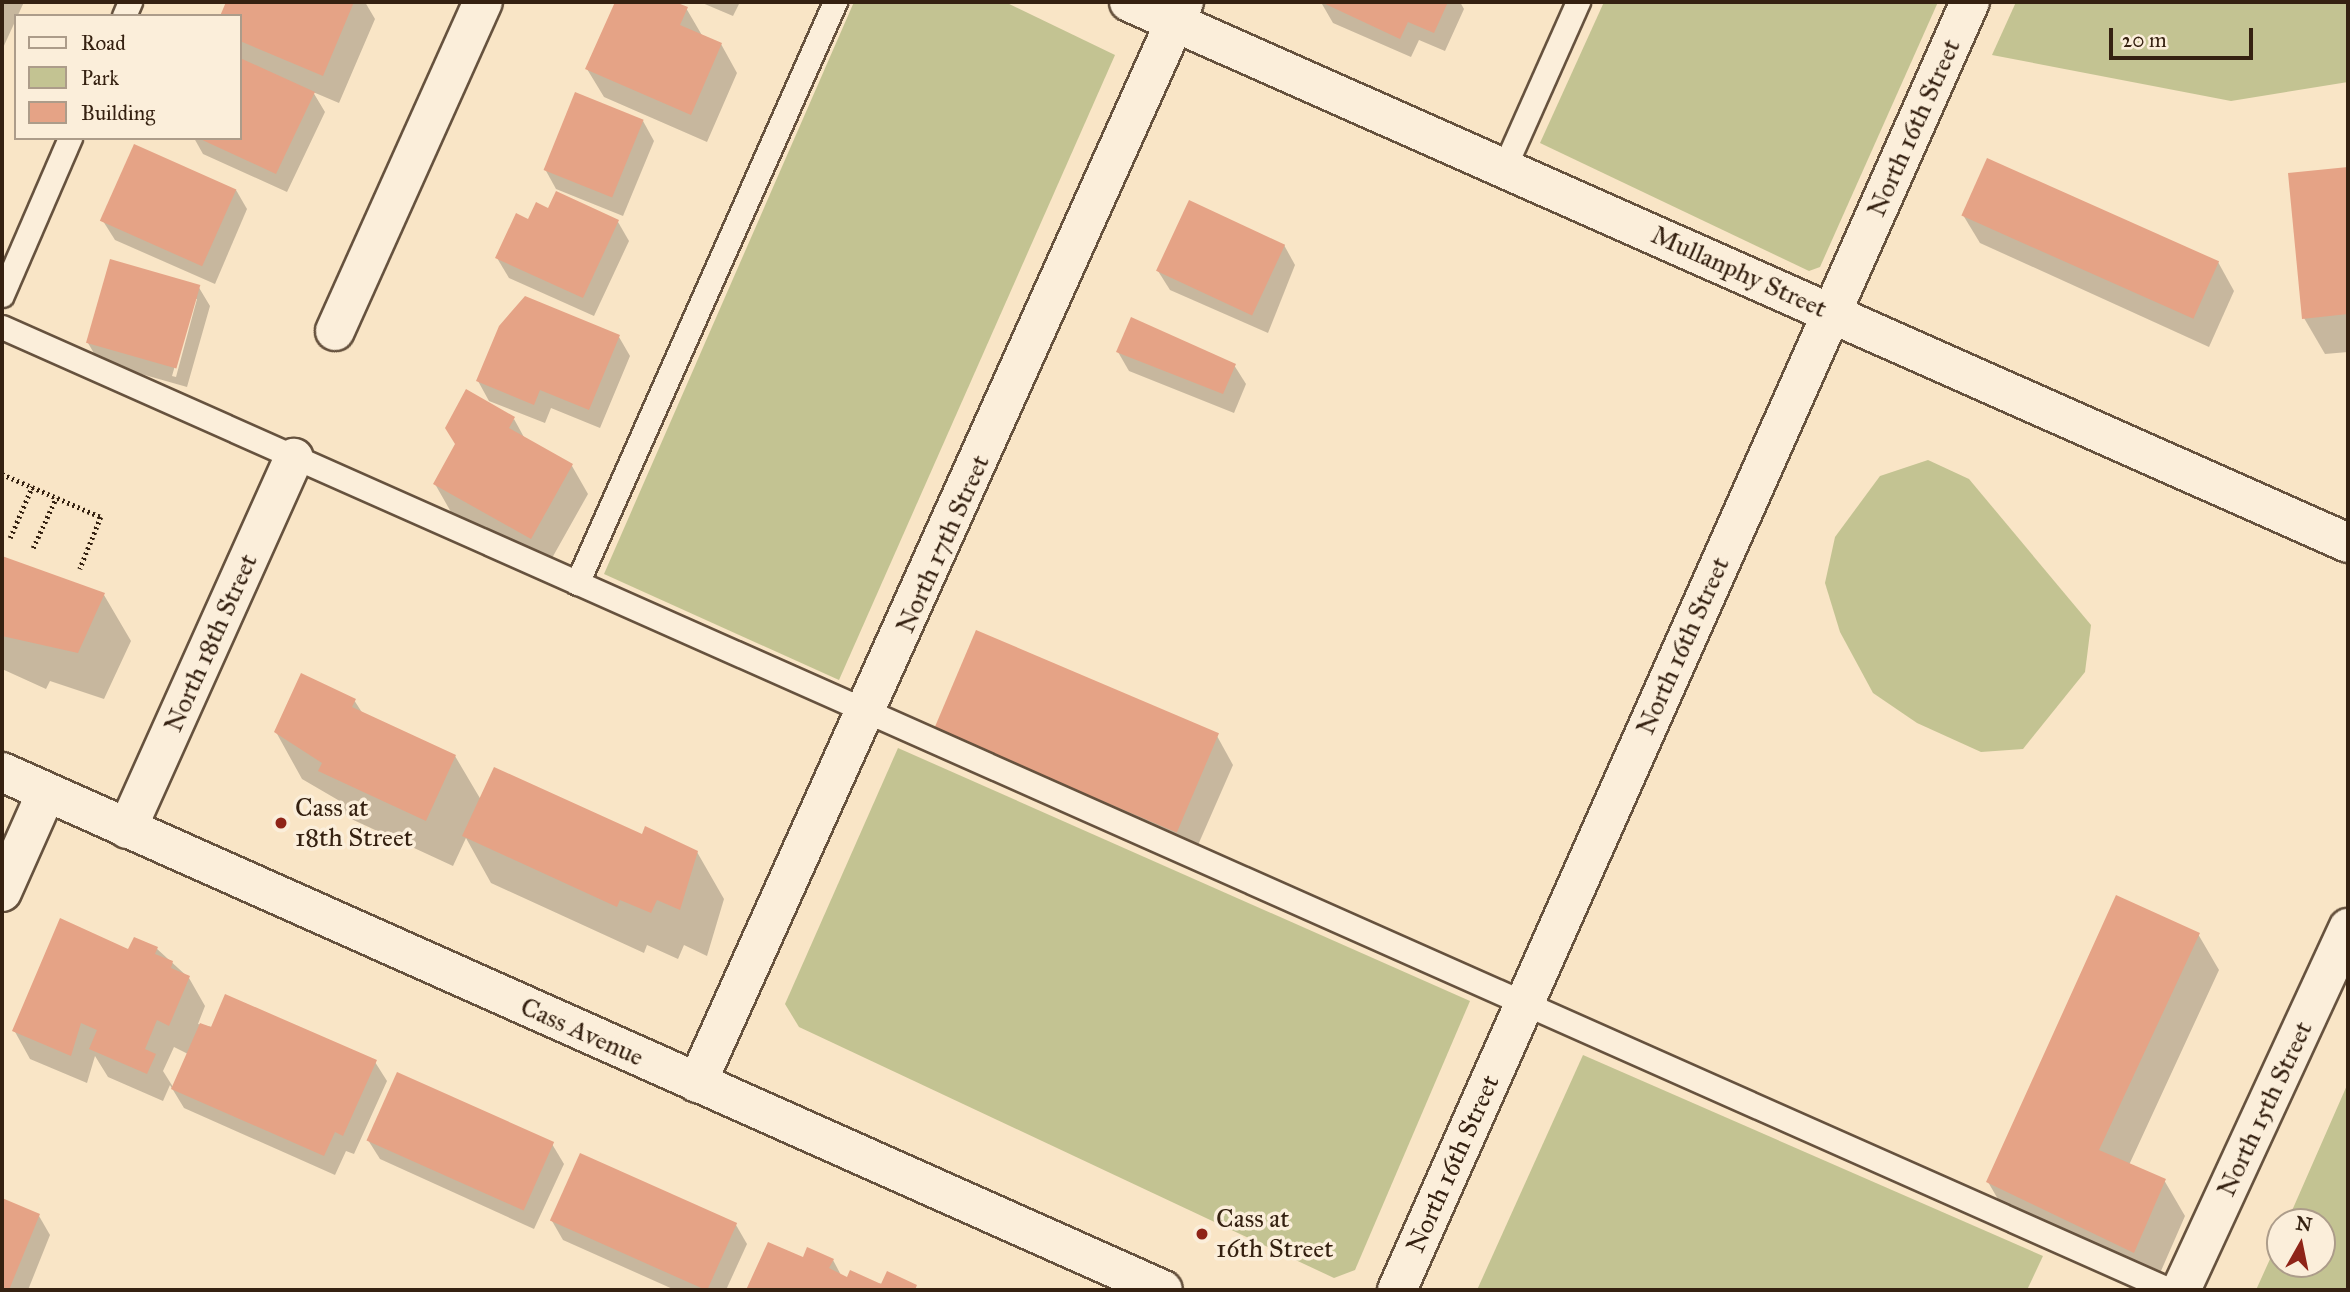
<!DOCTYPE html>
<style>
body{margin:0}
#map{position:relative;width:2350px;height:1292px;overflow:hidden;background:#f9e5c6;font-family:"IM FELL Great Primer",serif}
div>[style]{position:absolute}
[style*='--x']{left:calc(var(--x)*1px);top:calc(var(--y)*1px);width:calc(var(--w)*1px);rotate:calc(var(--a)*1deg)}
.green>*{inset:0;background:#c3c392}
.shadow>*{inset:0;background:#0003}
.building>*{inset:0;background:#e5a386;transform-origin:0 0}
.path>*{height:4.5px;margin-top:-2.25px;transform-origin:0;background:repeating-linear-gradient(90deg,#352111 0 2px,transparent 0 5.5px)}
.roads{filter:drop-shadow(2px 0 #66523e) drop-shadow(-2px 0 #66523e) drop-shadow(0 2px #66523e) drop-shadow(0 -2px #66523e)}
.lane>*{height:23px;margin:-11.5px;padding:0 11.5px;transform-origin:11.5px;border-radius:11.5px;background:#fbeeda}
.street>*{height:38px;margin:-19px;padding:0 19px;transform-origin:19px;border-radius:19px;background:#fbeeda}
.secondary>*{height:38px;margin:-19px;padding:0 19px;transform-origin:19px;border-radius:19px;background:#fbeeda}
.dots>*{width:19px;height:19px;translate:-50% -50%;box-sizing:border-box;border:4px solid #fbeeda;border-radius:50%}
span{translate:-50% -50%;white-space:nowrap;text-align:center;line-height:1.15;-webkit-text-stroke:7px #fbeeda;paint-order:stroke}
.street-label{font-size:26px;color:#352111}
.poi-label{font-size:26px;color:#352111}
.left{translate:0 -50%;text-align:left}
.frame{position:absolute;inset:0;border:4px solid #352111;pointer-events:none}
.legend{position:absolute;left:14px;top:14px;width:228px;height:126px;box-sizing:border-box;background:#fbeeda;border:2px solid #ac9c8a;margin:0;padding:9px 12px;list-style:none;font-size:21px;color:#352111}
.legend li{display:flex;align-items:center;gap:14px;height:35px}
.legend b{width:35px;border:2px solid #ac9c8a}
.north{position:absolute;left:2266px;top:1208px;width:70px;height:70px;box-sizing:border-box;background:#fbeeda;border:2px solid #ac9c8a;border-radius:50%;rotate:9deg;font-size:19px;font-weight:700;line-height:28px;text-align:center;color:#352111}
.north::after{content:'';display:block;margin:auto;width:24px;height:32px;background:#8f2418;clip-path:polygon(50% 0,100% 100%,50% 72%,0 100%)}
.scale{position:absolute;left:2109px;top:28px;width:144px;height:32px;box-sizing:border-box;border:4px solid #352111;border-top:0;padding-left:9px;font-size:21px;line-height:24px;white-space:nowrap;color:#352111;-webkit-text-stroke:5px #fbeeda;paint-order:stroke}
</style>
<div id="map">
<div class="green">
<i style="clip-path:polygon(854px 2px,1005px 2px,1115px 55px,839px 680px,604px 574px)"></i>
<i style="clip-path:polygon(1604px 2px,1938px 2px,1820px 267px,1809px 271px,1540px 143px)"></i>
<i style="clip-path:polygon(2016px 2px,2348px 2px,2348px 82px,2231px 101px,1992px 55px)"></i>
<i style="clip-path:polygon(1928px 460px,1969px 479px,2091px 625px,2085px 672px,2023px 749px,1981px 752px,1917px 723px,1873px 693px,1840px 632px,1825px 583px,1835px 537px,1880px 476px)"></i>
<i style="clip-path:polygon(898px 748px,1470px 1001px,1355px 1270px,1334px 1278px,799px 1027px,785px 1004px)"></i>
<i style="clip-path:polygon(1583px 1055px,2043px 1256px,2027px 1290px,1477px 1290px)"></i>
<i style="clip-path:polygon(2348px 1083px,2348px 1290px,2256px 1290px,2280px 1237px,2280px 1264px,2322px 1264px,2322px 1222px,2287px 1222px)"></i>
</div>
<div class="shadow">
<i style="clip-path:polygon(2px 2px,24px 2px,2px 50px)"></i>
<i style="clip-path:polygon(228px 2px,365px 2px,375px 19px,339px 103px,313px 92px,325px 112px,287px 192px,203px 154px,194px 138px,240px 138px,240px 16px,222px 16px)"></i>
<i style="clip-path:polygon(617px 2px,671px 2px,686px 8px,703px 37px,721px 44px,737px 73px,707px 142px,604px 97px,587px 69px)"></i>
<i style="clip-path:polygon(700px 2px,740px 2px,733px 16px)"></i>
<i style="clip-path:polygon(1460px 2px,1464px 9px,1445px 51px,1419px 40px,1411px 57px,1333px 23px,1322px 4px)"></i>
<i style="clip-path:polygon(643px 121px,654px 141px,623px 216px,556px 189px,545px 169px)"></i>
<i style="clip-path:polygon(2348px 169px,2348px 352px,2325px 354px,2304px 318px,2290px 175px)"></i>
<i style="clip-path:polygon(236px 190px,247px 209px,215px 284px,115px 240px,103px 221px)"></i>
<i style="clip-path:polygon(549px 211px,618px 222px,629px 241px,594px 316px,509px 278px,497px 258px,529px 222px)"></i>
<i style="clip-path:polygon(1963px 215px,2218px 262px,2234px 291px,2209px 347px,1980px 243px)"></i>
<i style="clip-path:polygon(1284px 245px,1295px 265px,1268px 333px,1170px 290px,1158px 271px)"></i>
<i style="clip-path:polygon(evenodd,198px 286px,210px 306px,187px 387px,99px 362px,88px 343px,198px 286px,194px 299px,197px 299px,176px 377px,172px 376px,194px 299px)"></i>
<i style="clip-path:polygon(619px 337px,630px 356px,600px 428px,551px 408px,545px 423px,489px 401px,478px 381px)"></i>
<i style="clip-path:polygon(1118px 352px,1234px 365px,1246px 384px,1234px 413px,1129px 371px)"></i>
<i style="clip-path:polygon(514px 419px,525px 439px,572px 466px,588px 494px,547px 567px,451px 512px,435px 484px)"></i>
<i style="clip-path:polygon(2px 558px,104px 595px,131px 641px,104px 699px,50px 681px,46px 689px,2px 669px)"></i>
<i style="clip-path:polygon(354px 700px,363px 714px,455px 756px,481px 800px,697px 852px,724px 899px,707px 956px,684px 945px,678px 959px,647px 945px,644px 953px,491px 883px,466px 838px,453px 866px,347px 817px,338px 800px,302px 779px,276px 732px)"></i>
<i style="clip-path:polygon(1217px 736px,1233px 765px,1191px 861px,951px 757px)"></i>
<i style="clip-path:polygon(2198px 934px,2219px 970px,2129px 1165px,2164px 1180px,2185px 1216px,2154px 1287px,2009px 1218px,1988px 1182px)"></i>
<i style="clip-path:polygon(evenodd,156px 948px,189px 978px,205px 1006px,198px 1024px,375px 1062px,387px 1081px,354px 1154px,346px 1151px,335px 1175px,184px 1108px,170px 1085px,163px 1101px,108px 1077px,95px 1056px,87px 1083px,30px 1059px,14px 1030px,129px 951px,156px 948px,174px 1047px,188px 1054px,173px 1087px,163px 1071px,174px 1047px)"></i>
<i style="clip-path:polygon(368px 1140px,552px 1144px,564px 1164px,534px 1229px,380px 1159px)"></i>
<i style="clip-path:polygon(2px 1200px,39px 1216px,50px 1235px,28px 1290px,2px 1290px)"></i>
<i style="clip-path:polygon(552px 1221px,736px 1225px,747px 1244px,726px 1290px,675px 1290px,563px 1240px)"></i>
<i style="clip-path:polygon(769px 1244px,804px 1259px,833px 1260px,842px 1277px,918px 1290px,748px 1290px)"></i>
</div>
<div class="building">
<i style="clip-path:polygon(226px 2px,354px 2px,323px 76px,240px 41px,240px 16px,220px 16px)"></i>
<i style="clip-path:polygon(615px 2px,675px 2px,688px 7px,680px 25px,722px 43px,691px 115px,585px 69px)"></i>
<i style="clip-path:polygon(1321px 2px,1448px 2px,1434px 33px,1408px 22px,1400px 39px)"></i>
<i style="clip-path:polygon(240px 58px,315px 92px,276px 174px,198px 138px,240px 138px)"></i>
<i style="left:575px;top:92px;width:74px;height:84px;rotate:22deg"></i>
<i style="left:134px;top:144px;width:112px;height:84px;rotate:24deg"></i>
<i style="left:1987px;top:158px;width:254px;height:63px;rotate:24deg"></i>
<i style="clip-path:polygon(2348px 167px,2348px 314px,2302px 319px,2288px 173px)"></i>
<i style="clip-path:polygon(556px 191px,619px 220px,583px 298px,495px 258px,516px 213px,528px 219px,536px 202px,548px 208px)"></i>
<i style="left:1189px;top:200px;width:106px;height:78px;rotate:25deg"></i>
<i style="left:110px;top:259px;width:94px;height:87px;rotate:16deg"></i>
<i style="clip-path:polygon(525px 296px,620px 335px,589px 410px,540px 390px,534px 405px,476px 381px,499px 326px)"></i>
<i style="clip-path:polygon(1131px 317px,1236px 364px,1223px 394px,1116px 352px)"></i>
<i style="clip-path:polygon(466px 389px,515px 417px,509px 428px,573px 464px,531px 539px,433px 484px,455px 444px,445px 428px)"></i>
<i style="clip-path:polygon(2px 556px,105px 593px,78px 653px,2px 636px)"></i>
<i style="left:976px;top:630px;width:264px;height:108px;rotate:23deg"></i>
<i style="clip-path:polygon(301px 673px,356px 699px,352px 707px,456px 755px,426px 821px,318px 771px,322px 763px,274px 732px)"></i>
<i style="clip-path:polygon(494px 767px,642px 834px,645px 826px,698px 851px,680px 910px,657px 900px,651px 913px,620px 900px,617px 907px,462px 836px)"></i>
<i style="clip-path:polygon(2116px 895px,2200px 933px,2099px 1150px,2166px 1179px,2134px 1253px,1986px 1182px)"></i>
<i style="clip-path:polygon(60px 918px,128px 949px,134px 937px,158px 947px,155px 954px,173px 961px,171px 968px,190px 976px,169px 1026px,157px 1020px,145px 1049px,156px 1054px,147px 1074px,89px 1049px,97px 1030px,81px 1023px,71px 1056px,12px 1031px)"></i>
<i style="clip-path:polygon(225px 994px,377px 1060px,343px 1136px,335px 1132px,324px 1156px,171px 1089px,200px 1023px,211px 1027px)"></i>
<i style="left:397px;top:1072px;width:172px;height:75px;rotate:24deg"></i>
<i style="left:580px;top:1153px;width:172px;height:74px;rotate:24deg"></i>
<i style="clip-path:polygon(2px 1198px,40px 1214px,9px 1290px,2px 1290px)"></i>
<i style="clip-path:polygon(768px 1242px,803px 1257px,807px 1247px,834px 1259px,829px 1268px,847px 1277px,850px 1270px,881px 1284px,887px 1271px,917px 1285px,915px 1290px,746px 1290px)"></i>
</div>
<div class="path">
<i style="--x:2;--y:474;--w:108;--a:23.5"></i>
<i style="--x:101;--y:517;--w:56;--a:112"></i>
<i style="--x:10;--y:538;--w:56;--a:-66.7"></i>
<i style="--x:33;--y:548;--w:55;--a:-65.3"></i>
</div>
<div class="roads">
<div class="lane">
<i style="--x:124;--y:16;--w:15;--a:-67"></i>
<i style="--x:1504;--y:168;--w:182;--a:-66"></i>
<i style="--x:2;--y:295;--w:171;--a:-66.6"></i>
<i style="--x:2;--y:327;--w:2372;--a:23.95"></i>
<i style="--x:577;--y:583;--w:636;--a:-66.06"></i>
</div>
<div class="street">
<i style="--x:1129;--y:2;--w:1334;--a:23.93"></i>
<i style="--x:335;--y:331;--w:361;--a:-65.8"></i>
<i style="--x:127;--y:829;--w:407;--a:-65.8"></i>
<i style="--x:2;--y:892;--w:108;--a:-66"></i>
<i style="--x:697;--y:1083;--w:1186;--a:-65.75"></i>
<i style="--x:1397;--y:1290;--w:1410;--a:-66.02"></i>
<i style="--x:2181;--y:1290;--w:399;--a:-65.2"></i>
</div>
<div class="secondary">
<i style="--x:2;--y:772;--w:1271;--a:24.04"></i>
</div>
</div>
<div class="dots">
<i style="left:281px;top:823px;background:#8f2418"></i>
<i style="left:1202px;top:1234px;background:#8f2418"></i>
</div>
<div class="street-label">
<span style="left:1914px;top:128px;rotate:-66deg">North 16th Street</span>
<span style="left:1739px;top:272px;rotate:24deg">Mullanphy Street</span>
<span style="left:943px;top:544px;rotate:-66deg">North 17th Street</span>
<span style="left:211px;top:643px;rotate:-66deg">North 18th Street</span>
<span style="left:1683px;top:646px;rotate:-66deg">North 16th Street</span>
<span style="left:582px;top:1032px;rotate:24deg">Cass Avenue</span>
<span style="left:2265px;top:1109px;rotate:-65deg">North 15th Street</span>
<span style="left:1453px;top:1164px;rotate:-66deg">North 16th Street</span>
</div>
<div class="poi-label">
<span class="left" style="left:295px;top:823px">Cass at<br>18th Street</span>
<span class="left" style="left:1216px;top:1234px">Cass at<br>16th Street</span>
</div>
<div class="frame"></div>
<ul class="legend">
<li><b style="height:9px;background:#fbeeda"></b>Road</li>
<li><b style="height:19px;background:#c3c392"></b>Park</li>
<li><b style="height:19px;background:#e5a386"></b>Building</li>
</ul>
<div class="north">N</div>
<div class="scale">20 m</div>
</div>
